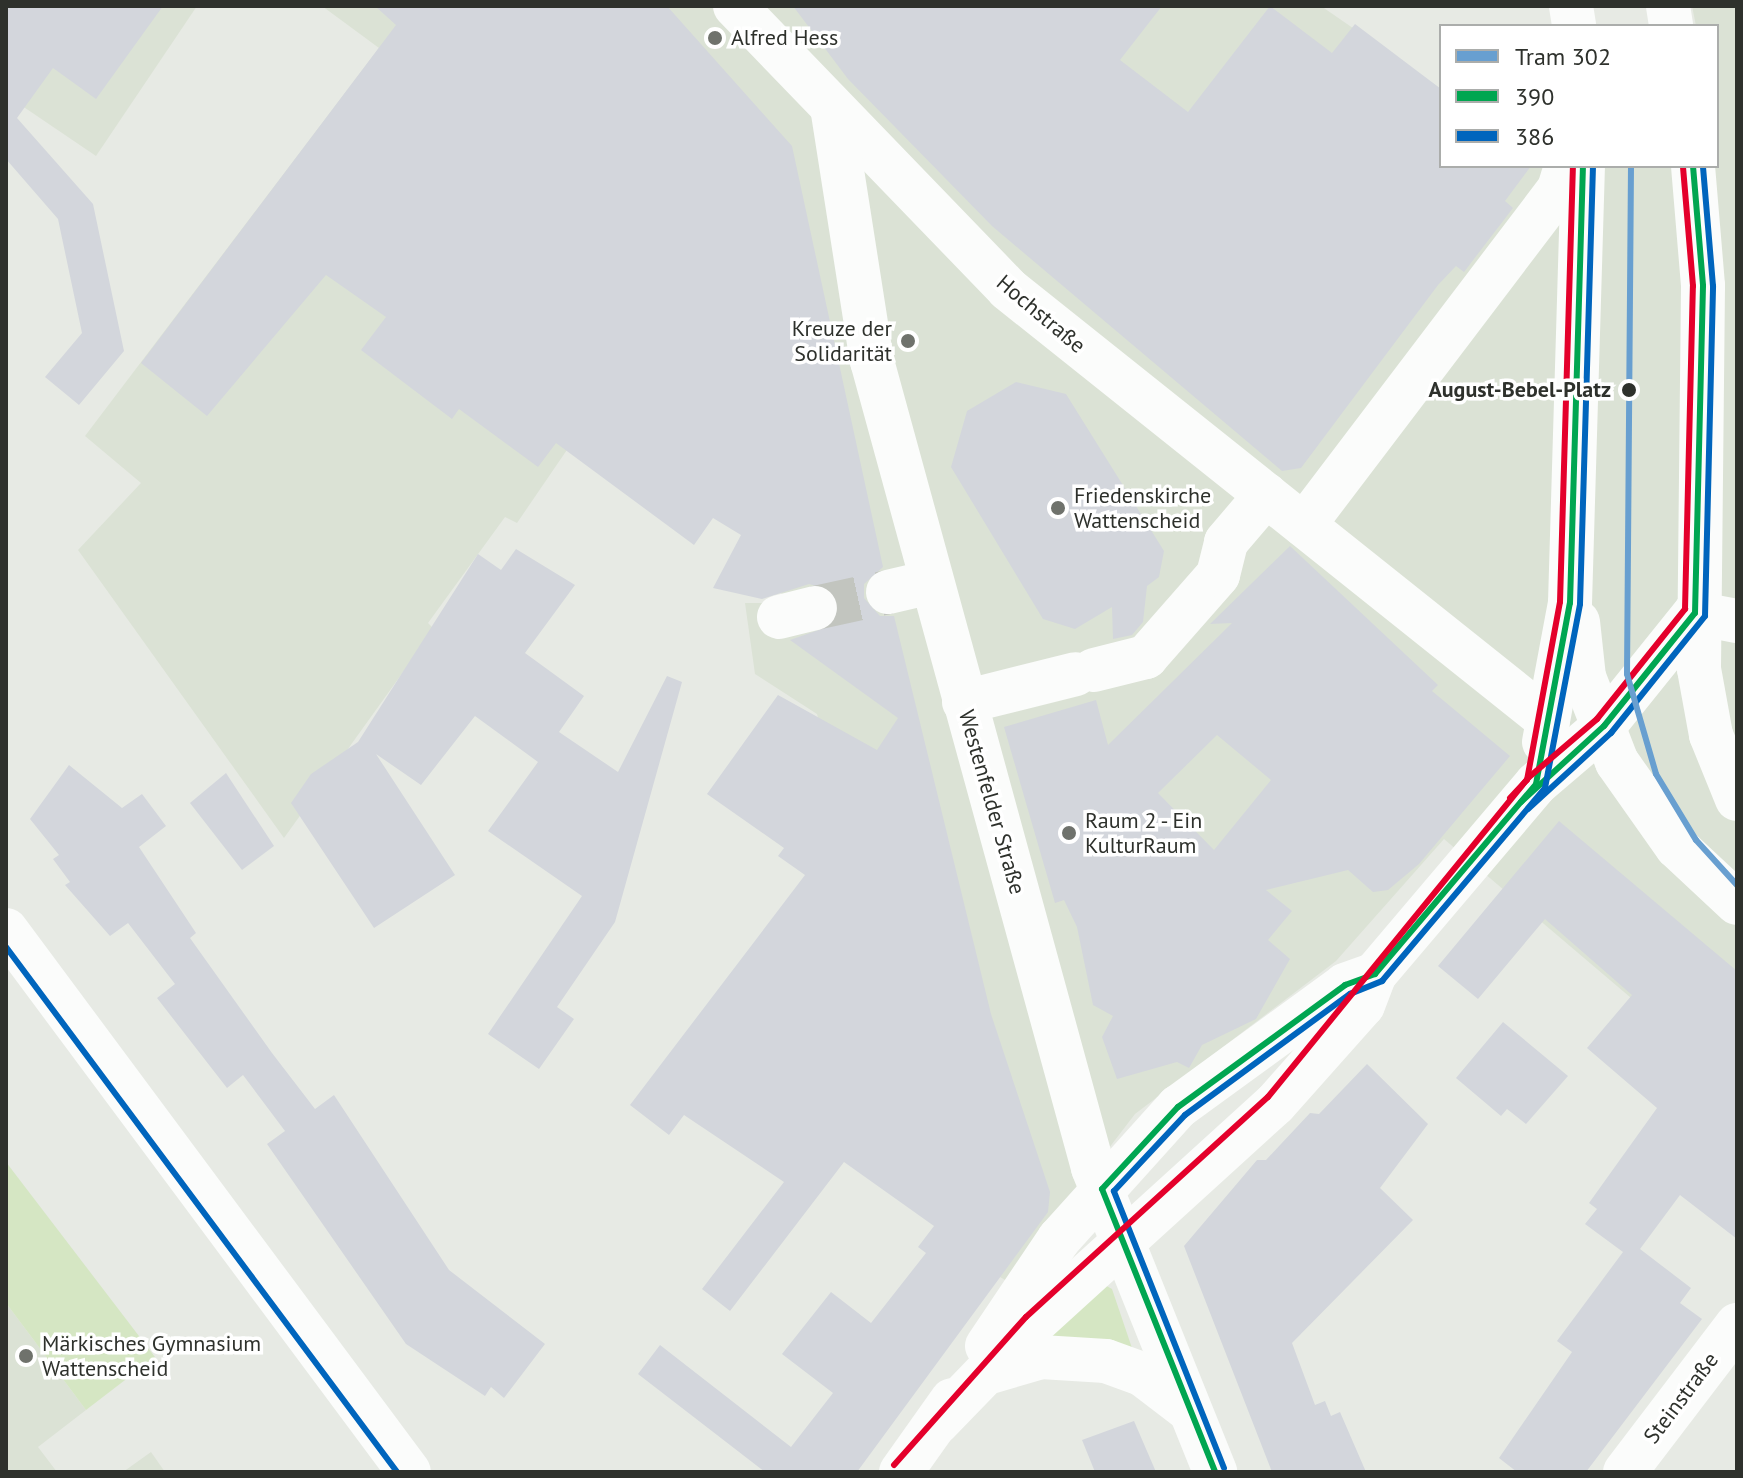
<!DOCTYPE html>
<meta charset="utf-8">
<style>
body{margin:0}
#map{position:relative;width:1743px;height:1478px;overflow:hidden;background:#e7eae4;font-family:"PT Sans",sans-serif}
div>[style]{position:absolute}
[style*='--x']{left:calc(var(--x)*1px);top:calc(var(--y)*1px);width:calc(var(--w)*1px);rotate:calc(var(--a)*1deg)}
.built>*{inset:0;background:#dbe2d5}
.green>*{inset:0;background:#d5e6c3}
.building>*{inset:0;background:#d3d6dc}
.minor-tunnel>*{height:44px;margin-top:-22px;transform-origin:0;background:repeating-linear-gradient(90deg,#c2c5bf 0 44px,transparent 0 66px)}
.minor>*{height:44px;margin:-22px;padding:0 22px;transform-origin:22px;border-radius:22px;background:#fbfcfb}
.bus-1>*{height:6px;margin:-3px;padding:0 3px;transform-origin:3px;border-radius:3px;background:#00a651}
.bus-2>*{height:6px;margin:-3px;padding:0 3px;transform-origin:3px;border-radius:3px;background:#0065bd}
.bus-3>*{height:6px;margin:-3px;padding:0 3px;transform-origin:3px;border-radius:3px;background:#e4002b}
.tram-1>*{height:6px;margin:-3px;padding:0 3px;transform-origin:3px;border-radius:3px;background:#689fd0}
.dots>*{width:22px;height:22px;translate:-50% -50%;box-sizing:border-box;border:4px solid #fff;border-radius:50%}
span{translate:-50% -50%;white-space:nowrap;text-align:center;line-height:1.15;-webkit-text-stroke:7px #fff;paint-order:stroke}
.poi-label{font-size:22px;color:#2e312c}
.left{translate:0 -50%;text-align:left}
.right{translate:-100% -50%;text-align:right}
.street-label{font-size:22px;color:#2e312c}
.stop-label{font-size:22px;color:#2e312c;font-weight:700}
.frame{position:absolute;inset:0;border:8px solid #2e312c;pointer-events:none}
.legend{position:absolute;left:1439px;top:24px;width:280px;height:144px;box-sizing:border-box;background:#fff;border:2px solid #abadab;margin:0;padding:10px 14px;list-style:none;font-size:24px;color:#2e312c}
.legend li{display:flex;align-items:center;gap:16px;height:40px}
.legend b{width:40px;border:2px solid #abadab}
</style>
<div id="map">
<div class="built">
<i style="clip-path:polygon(6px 6px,197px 6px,96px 156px,6px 95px)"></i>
<i style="clip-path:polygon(322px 6px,1321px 6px,1441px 89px,1441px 166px,1717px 166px,1717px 26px,1696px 26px,1692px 6px,1737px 6px,1737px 1088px,1444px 839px,1336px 961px,1135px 1114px,1007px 1281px,1000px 1277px,940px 1167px,817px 714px,755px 674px,745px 603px,783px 603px,762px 477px,681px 283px,517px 523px,505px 517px,428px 623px,434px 629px,284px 838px,78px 550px,141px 483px,85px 436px,379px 48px)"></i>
<i style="clip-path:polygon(6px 1303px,86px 1410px,38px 1447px,57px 1472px,6px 1472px)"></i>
<i style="clip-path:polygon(151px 1452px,165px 1472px,123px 1472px)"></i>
</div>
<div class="green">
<i style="clip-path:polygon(6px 1162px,155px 1357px,86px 1410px,6px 1303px)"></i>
<i style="clip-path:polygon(1103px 1284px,1112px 1289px,1134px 1354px,1042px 1334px)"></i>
</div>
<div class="building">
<i style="clip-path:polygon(6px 6px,163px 6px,96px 99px,53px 68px,17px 118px,93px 204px,124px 351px,79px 405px,45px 377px,82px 333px,58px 219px,6px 159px)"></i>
<i style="clip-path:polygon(375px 6px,667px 6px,792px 146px,883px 567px,864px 584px,864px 598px,880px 616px,894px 616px,991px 1014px,1050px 1192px,1048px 1212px,857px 1472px,765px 1472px,638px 1374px,660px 1345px,791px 1447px,833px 1393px,782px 1354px,831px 1292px,871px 1323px,926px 1253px,918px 1247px,934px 1226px,844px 1162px,730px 1311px,702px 1289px,784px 1182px,684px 1115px,669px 1135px,630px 1105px,805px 875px,778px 856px,784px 848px,707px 794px,778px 695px,877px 750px,898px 718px,790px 640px,833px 625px,839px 614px,833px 591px,809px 584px,762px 599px,713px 588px,741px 535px,713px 518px,694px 545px,556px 443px,538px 467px,459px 409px,452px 419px,361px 350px,386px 317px,326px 275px,207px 416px,141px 363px,396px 25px)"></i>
<i style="clip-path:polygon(793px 6px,1162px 6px,1120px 60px,1188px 112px,1270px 6px,1332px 53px,1355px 24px,1441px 89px,1441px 166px,1531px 166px,1505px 201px,1513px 208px,1464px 272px,1456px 266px,1438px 285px,1301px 468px,1282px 471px,992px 226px,848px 79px)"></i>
<i style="clip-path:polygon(1016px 382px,1066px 394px,1164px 551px,1159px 577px,1147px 586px,1143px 622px,1132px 635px,1113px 639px,1112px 607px,1075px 629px,1043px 619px,951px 467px,967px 411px)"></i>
<i style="clip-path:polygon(evenodd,1290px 546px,1438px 685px,1432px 691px,1510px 756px,1419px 864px,1388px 890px,1373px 892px,1348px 870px,1266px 890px,1292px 911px,1268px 940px,1290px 959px,1256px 1019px,1202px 1045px,1189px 1068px,1177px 1062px,1117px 1079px,1102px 1037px,1113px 1016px,1093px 1005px,1077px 927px,1064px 900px,1055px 903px,1004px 727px,1096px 700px,1108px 745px,1232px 623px,1210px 624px,1290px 546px,1217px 735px,1271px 780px,1214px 850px,1158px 793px,1217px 735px)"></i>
<i style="clip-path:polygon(516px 549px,575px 585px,525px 653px,584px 696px,559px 732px,618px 772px,667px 676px,682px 682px,615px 922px,557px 1007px,574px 1019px,539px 1069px,488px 1034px,582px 896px,488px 831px,538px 762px,475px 716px,421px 785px,376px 754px,455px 875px,374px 928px,291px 803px,311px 774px,358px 742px,478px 554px,501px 570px)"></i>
<i style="clip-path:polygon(69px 765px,122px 808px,142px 794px,166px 826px,139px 847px,196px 933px,190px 938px,272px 1053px,315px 1109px,334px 1095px,449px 1270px,545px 1344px,504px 1398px,491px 1387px,485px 1396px,406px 1344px,267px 1144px,285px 1131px,243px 1075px,227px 1088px,157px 998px,175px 984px,128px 923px,110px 936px,65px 885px,70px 882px,53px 859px,59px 855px,30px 819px)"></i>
<i style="clip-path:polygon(226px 773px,274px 846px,242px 870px,190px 803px)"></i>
<i style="clip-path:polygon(1559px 821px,1737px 971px,1737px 1239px,1680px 1195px,1640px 1249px,1691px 1288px,1680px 1303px,1702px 1319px,1586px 1472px,1517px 1472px,1499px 1458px,1572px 1352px,1557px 1341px,1623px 1252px,1585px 1224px,1597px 1209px,1589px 1203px,1657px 1108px,1587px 1048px,1632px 995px,1545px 919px,1478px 999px,1438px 966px)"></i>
<i style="clip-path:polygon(1503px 1022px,1568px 1076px,1526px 1124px,1507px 1109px,1501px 1116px,1456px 1078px)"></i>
<i style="clip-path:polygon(1367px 1064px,1428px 1124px,1380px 1188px,1413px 1220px,1292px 1343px,1315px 1405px,1325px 1401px,1331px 1416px,1340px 1412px,1366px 1472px,1272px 1472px,1184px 1246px,1257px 1160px,1266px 1160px,1310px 1113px,1319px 1114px)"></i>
<i style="clip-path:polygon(1134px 1421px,1156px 1472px,1095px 1472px,1082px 1440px)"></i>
</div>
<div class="minor-tunnel">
<i style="--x:815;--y:608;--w:75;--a:-12.4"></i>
</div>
<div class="minor">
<i style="--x:735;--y:6;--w:393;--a:46"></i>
<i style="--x:1008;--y:289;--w:691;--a:38.6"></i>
<i style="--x:1571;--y:6;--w:20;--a:81"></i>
<i style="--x:1668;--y:6;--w:20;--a:81"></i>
<i style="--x:833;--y:113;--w:251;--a:81.1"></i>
<i style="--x:872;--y:361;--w:837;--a:74.68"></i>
<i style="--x:1093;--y:1168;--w:328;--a:68.1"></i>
<i style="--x:1693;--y:166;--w:120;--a:85.2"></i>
<i style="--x:1703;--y:286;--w:383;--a:90.6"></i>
<i style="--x:1699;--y:669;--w:67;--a:79.7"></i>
<i style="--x:1711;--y:735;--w:69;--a:67.9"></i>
<i style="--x:1304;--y:525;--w:422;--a:-52.8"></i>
<i style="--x:1559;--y:189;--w:24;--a:-73"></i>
<i style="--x:888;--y:592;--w:44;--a:-13.1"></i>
<i style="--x:1695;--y:613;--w:43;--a:10.8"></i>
<i style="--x:779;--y:617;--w:37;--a:-14"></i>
<i style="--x:1578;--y:622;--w:55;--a:83.8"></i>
<i style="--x:1584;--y:677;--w:91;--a:68.8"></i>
<i style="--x:1617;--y:762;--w:104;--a:54.8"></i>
<i style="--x:1677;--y:847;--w:82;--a:43"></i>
<i style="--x:1094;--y:670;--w:54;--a:-14"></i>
<i style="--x:1146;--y:657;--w:109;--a:-48.7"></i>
<i style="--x:1218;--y:575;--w:34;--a:-76"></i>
<i style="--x:1226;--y:542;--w:62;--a:-49.6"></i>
<i style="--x:964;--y:702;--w:115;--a:-14"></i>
<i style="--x:1544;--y:742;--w:141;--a:-79.4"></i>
<i style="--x:1570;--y:603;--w:437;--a:-88.3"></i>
<i style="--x:6;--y:930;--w:675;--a:53.37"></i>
<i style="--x:987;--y:1346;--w:129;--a:-56.1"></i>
<i style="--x:1059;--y:1239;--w:178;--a:-48"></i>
<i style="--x:1178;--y:1107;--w:207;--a:-36.1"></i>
<i style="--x:1345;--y:985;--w:32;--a:-20"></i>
<i style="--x:987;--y:1373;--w:56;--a:-16.5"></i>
<i style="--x:1041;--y:1357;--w:65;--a:3.5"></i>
<i style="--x:1106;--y:1361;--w:38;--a:20"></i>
<i style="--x:1142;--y:1374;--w:58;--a:37.3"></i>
<i style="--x:937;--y:1423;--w:138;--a:-45.9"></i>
<i style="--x:1033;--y:1324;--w:327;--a:-42.3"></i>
<i style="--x:1275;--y:1104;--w:132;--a:-48.4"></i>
<i style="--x:1363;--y:1005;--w:33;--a:-69"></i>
<i style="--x:1375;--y:974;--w:249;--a:-49.7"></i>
<i style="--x:1536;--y:784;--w:89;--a:-40.5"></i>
<i style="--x:1604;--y:726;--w:145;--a:-51.2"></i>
<i style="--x:901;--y:1472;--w:88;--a:-54.7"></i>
<i style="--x:1625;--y:1472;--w:185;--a:-52.7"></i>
</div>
<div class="bus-1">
<i style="--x:1693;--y:166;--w:120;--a:85.2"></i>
<i style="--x:1703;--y:286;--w:327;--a:91.4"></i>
<i style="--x:1521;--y:802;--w:113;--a:-42.5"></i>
<i style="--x:1604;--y:726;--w:145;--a:-51.2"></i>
<i style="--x:1102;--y:1189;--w:112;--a:-47.2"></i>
<i style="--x:1178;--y:1107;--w:207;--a:-36.1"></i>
<i style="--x:1345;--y:985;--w:32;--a:-20"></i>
<i style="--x:1375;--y:974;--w:249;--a:-49.7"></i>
<i style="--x:1536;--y:784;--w:184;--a:-79.4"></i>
<i style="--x:1570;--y:603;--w:437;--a:-88.3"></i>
<i style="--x:1102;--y:1189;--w:305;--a:68.2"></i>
</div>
<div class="bus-2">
<i style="--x:1528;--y:809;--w:113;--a:-42.5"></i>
<i style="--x:1611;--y:733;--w:150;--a:-51.2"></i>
<i style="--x:1705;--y:616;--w:330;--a:-88.6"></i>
<i style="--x:1713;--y:286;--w:120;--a:-94.8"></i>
<i style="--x:6;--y:947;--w:655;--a:53.32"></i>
<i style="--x:1224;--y:1468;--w:298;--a:-111.7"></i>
<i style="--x:1114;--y:1191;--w:104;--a:-46.9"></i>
<i style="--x:1185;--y:1115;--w:205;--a:-36.3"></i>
<i style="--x:1350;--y:994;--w:35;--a:-22"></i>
<i style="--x:1382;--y:981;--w:253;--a:-49.8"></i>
<i style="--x:1545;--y:788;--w:187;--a:-79.2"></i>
<i style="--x:1580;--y:604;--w:438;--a:-88.3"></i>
</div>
<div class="bus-3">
<i style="--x:1510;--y:798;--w:25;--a:-47"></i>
<i style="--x:1527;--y:780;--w:181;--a:-79.5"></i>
<i style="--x:1560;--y:602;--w:436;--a:-88.3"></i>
<i style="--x:894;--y:1465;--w:198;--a:-48.3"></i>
<i style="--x:1026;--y:1317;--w:327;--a:-42.3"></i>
<i style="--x:1268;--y:1097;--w:412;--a:-50.8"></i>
<i style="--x:1528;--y:778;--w:91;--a:-40.5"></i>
<i style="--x:1597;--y:719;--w:141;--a:-51.3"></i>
<i style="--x:1685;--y:609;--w:323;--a:-88.6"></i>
<i style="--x:1693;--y:286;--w:119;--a:-94.8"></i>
</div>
<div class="tram-1">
<i style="--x:1631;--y:166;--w:508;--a:90.45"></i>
<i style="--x:1627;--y:674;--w:104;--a:73.8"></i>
<i style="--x:1656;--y:774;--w:77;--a:58.8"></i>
<i style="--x:1696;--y:840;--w:61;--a:47.7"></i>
</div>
<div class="dots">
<i style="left:715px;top:38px;background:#6f726c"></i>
<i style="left:908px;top:341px;background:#6f726c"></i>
<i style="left:1629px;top:390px;background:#2e312c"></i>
<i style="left:1058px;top:508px;background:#6f726c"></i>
<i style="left:1069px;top:833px;background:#6f726c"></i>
<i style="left:26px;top:1356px;background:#6f726c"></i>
</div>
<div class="poi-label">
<span class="left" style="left:731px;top:38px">Alfred Hess</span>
<span class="right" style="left:892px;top:341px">Kreuze der<br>Solidarität</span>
<span class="left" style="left:1074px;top:508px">Friedenskirche<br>Wattenscheid</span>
<span class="left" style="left:1085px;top:833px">Raum 2 - Ein<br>KulturRaum</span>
<span class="left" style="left:42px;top:1356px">Märkisches Gymnasium<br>Wattenscheid</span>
</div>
<div class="street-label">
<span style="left:1041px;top:314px;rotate:40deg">Hochstraße</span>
<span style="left:992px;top:802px;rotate:74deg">Westenfelder Straße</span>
<span style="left:1681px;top:1398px;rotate:-53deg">Steinstraße</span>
</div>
<div class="stop-label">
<span class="right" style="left:1611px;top:390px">August-Bebel-Platz</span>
</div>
<div class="frame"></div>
<ul class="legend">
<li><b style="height:10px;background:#689fd0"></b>Tram 302</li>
<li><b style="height:10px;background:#00a651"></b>390</li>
<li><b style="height:10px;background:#0065bd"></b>386</li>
</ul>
</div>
